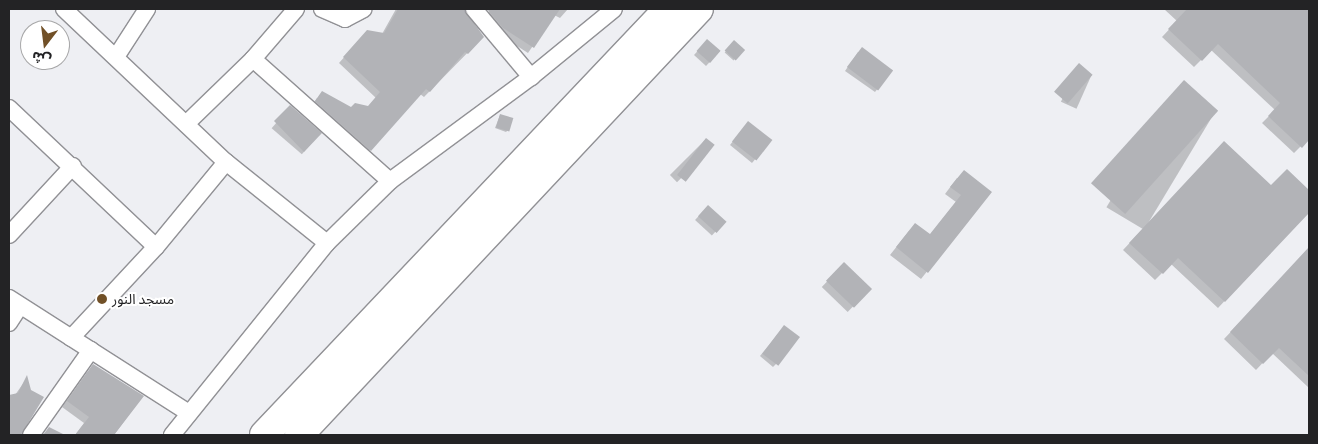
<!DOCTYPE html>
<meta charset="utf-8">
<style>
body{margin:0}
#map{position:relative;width:1318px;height:444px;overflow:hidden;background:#eeeff3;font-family:"PT Sans Narrow","Noto Sans Arabic",sans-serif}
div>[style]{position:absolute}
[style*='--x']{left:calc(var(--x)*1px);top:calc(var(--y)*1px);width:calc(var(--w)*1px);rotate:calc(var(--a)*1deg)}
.shadow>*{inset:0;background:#0003;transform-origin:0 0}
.building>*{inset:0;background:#b2b3b7;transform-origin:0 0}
.roads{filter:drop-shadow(1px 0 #919195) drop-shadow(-1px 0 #919195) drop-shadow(0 1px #919195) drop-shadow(0 -1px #919195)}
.street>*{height:16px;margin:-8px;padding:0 8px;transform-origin:8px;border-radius:8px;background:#fff}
.highway>*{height:28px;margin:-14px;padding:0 14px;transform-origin:14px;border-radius:14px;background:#fff}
.dots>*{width:14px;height:14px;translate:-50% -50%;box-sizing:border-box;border:2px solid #fff;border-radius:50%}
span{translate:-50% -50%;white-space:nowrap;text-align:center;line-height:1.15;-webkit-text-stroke:4px #fff;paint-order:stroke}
.poi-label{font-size:14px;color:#232325}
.left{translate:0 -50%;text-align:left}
.frame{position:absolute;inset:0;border:10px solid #232325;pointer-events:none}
.north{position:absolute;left:20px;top:20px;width:50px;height:50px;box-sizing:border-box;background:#fff;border:1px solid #a7a7a8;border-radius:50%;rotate:195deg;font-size:14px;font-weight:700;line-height:20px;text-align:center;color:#232325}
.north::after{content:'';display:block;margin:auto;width:18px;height:22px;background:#715027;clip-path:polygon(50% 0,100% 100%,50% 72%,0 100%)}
</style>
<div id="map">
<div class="shadow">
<i style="clip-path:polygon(396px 9px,464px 9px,465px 16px,483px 37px,424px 97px,420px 94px,365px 155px,311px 107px,317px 98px,351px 109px,368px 107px,376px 98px,339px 63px,362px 37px,382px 34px)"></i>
<i style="clip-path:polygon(491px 9px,568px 9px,560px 18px,554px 15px,528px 53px,498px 34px,485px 18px)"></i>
<i style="clip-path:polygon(1164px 9px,1309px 9px,1309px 138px,1294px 153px,1262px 123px,1275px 110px,1211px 50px,1194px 67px,1162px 37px,1177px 21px)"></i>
<i style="left:734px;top:42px;width:12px;height:14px;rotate:42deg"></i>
<i style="clip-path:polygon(704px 44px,720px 51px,706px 66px,694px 55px)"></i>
<i style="clip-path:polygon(858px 52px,892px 70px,875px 92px,845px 71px)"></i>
<i style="left:1076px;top:68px;width:17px;height:37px;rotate:24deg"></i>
<i style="left:1178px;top:88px;width:44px;height:139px;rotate:31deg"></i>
<i style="left:290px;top:107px;width:40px;height:28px;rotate:41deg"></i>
<i style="clip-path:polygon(500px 115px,508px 130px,506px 132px,495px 128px)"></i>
<i style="clip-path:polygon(745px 126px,771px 140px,752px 163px,730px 145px)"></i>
<i style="left:706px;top:139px;width:10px;height:51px;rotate:45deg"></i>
<i style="clip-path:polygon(1218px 149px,1271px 187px,1287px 170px,1309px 192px,1309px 211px,1218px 308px,1171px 264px,1155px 280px,1123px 250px)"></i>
<i style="clip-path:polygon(957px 178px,990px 192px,921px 279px,890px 255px,909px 231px,930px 235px,956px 202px,945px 194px)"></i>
<i style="left:708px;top:206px;width:23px;height:19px;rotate:43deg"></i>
<i style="clip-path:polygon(1309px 249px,1309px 388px,1272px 353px,1256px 370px,1224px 339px)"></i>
<i style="left:844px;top:264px;width:36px;height:32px;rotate:44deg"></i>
<i style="clip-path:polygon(781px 330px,776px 364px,773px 367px,760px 356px)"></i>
<i style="clip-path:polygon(88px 371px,142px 397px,114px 435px,75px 435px,84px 423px,62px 407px)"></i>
<i style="clip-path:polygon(27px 378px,20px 435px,9px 435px,9px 396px,15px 395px)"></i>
</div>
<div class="building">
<i style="clip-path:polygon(398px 9px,464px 9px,484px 37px,468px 54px,465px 52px,430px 92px,426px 89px,371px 151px,315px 101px,322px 91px,351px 107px,355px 103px,368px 106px,380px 92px,343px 57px,367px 30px,384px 33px)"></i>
<i style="clip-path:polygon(487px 9px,560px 9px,534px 48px,503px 28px)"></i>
<i style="clip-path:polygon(1187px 9px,1309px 9px,1309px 140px,1302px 148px,1268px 116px,1280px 103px,1218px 44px,1202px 61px,1168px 29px)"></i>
<i style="left:707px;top:39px;width:18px;height:16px;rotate:41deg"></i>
<i style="left:734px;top:40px;width:15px;height:14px;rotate:42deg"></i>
<i style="left:862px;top:47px;width:39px;height:25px;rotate:37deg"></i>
<i style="left:1079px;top:63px;width:18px;height:38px;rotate:41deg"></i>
<i style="left:1184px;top:80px;width:46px;height:139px;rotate:42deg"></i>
<i style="clip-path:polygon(290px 105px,322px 133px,304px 152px,274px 121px)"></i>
<i style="left:500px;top:114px;width:14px;height:14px;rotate:17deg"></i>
<i style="left:748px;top:121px;width:31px;height:26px;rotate:38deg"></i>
<i style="left:706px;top:138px;width:11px;height:47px;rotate:38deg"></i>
<i style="clip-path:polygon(1224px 141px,1271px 185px,1287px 169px,1309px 190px,1309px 213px,1225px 302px,1178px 258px,1163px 274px,1129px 243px)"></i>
<i style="clip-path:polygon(964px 170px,992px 192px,928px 273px,896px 247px,915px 223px,930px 234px,961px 195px,950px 187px)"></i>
<i style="left:708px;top:205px;width:25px;height:15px;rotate:42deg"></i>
<i style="clip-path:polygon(1309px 247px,1309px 376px,1279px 348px,1263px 364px,1230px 332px)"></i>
<i style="left:844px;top:262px;width:39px;height:26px;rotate:44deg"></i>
<i style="left:784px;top:325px;width:20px;height:36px;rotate:37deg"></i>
<i style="clip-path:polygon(93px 364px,144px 396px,114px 435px,75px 435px,89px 417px,67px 401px)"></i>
<i style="clip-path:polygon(27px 375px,31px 390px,44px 397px,21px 435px,9px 435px,9px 395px,18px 393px)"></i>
<i style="clip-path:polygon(49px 427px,65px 435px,43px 435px)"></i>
</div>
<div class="roads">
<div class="street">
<i style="--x:64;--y:9;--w:223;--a:43.4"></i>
<i style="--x:226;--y:162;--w:129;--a:38.7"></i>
<i style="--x:322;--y:9;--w:25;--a:23"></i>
<i style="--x:345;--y:19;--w:21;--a:-28"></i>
<i style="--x:474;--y:9;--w:89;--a:50"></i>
<i style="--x:116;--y:57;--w:57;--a:-57.1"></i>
<i style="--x:253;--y:59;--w:183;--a:41.7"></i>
<i style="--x:9;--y:108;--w:202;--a:43.4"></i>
<i style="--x:186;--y:124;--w:93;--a:-44.1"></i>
<i style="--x:253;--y:59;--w:66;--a:-49.3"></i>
<i style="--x:9;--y:235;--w:94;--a:-47.2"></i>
<i style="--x:9;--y:298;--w:214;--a:32.6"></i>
<i style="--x:9;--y:323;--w:20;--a:-57"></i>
<i style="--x:71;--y:338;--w:125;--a:-47"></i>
<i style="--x:156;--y:247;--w:110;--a:-50.5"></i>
<i style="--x:31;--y:435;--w:104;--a:-54.8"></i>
<i style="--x:172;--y:435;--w:247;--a:-51.1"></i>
<i style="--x:327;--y:243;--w:88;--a:-44.5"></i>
<i style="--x:390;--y:181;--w:175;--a:-36.4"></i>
<i style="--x:531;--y:77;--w:107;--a:-39.3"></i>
</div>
<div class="highway">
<i style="--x:264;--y:435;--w:587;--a:-46.52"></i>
<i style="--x:299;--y:435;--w:584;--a:-46.8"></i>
</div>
</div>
<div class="dots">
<i style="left:102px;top:299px;background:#715027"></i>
</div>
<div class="poi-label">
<span class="left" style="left:112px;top:299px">مسجد النور</span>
</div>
<div class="frame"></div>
<div class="north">ش</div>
</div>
